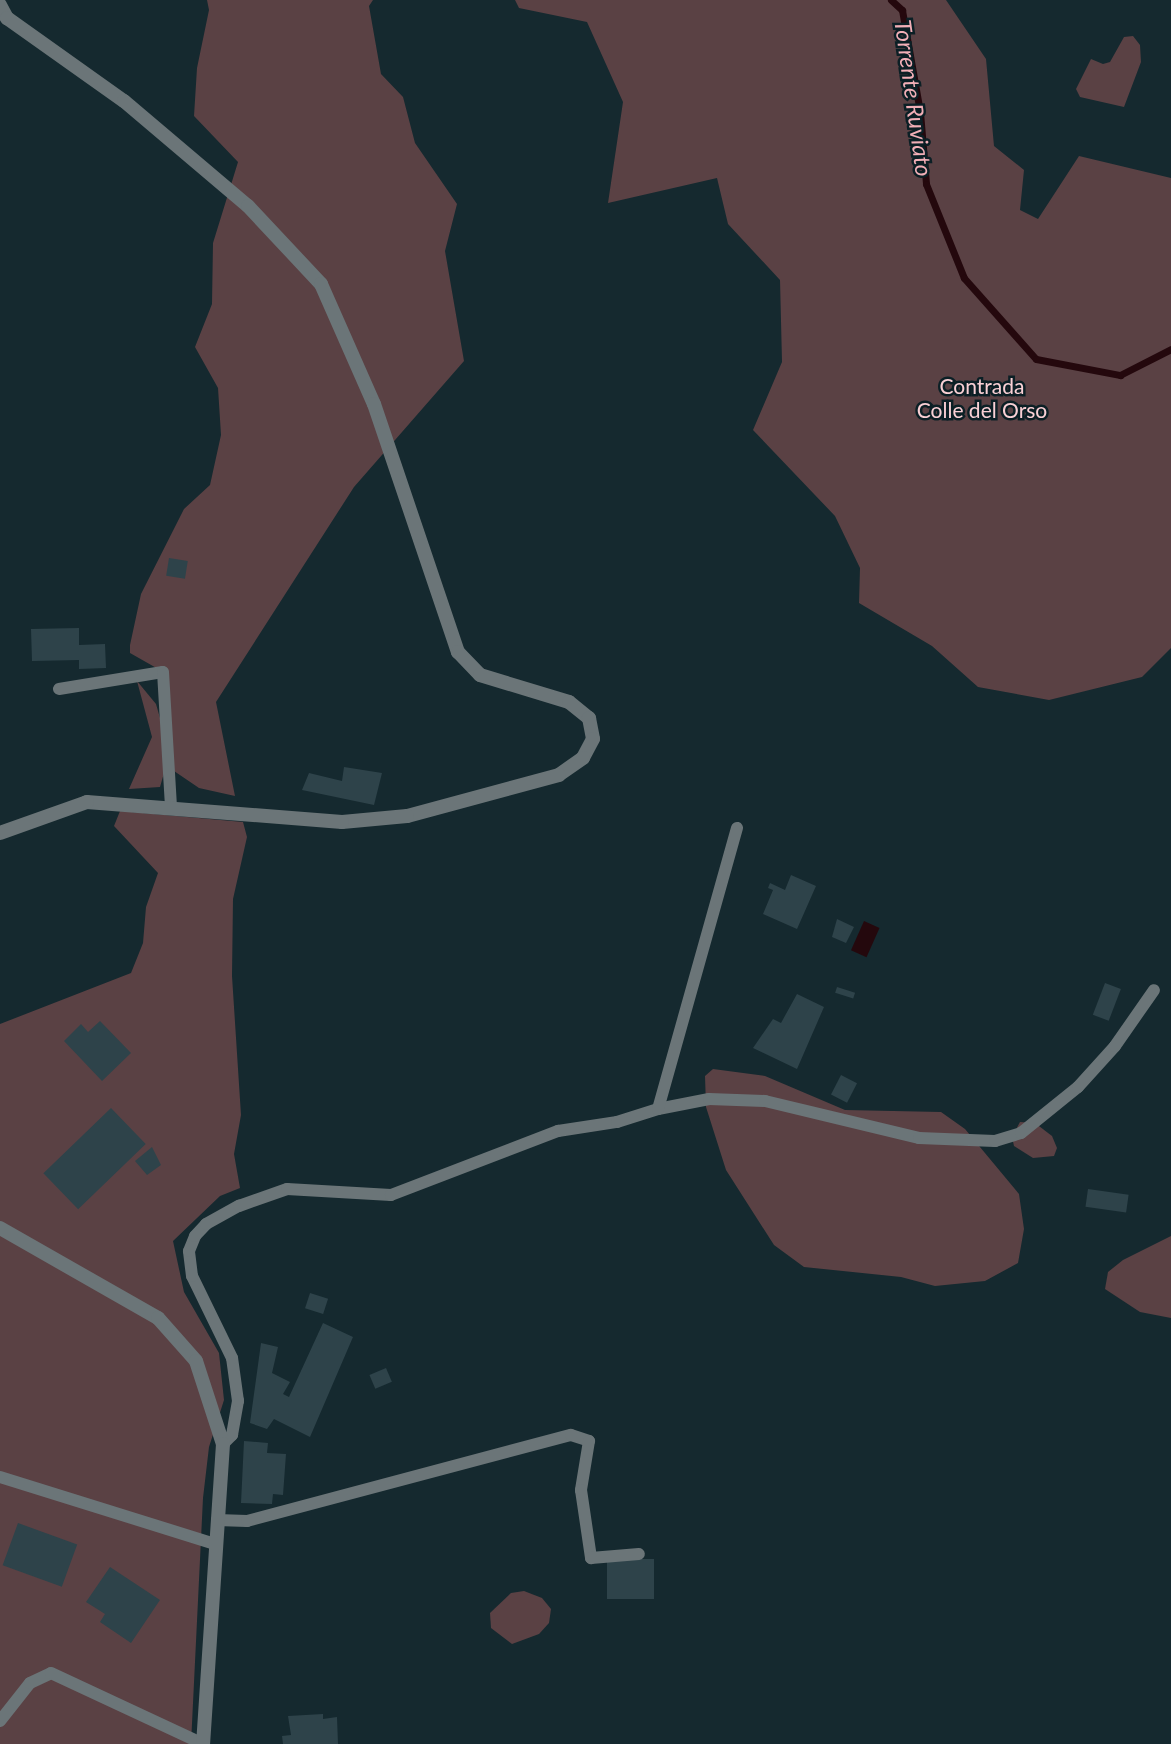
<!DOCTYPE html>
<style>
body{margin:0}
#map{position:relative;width:1171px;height:1744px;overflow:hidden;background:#15292f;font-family:Lato,sans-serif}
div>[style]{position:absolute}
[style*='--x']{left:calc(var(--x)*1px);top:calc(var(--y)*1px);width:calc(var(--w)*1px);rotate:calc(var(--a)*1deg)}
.green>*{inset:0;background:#5a4144}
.water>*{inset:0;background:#24080d;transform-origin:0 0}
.stream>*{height:7px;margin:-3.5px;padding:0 3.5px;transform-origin:3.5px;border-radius:3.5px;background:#24080d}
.building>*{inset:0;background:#2e434a;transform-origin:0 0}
.lane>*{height:12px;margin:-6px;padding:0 6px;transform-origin:6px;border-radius:6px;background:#6b7578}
.street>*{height:14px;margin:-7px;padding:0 7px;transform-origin:7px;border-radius:7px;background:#6b7578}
span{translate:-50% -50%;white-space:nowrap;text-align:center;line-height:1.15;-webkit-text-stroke:5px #0b1f25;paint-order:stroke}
.park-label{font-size:21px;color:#fad0d5}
.water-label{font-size:23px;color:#f2afb7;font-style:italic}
</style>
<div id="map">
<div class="green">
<i style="clip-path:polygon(207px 0,373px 0,369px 6px,381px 74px,403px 97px,415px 143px,457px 204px,445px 251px,464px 361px,354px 487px,216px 702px,235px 796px,199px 788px,174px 771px,167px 674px,130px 653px,130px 645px,141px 594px,184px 509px,210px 485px,221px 435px,218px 388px,195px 347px,212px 304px,213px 243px,238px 162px,194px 116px,197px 68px,209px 10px)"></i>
<i style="clip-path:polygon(515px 0,946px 0,986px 59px,994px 146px,1024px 170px,1020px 210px,1038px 219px,1079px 156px,1171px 178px,1171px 648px,1142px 677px,1049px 700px,978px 687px,932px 646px,859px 603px,860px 568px,835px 516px,753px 430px,782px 362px,780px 280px,728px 224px,717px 178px,608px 203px,623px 102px,587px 22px,519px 8px)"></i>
<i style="clip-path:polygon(1133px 36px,1140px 45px,1141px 62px,1124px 107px,1080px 97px,1076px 89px,1091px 59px,1103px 64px,1110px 62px,1124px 37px)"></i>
<i style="clip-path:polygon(137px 681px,156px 704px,162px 725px,164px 773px,160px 787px,129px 789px,152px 737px)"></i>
<i style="clip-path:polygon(120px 811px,243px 822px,247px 837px,233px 899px,232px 976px,241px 1115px,234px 1154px,240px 1188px,220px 1196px,173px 1241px,184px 1292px,219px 1353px,224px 1400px,209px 1447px,203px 1498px,191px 1744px,0 1744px,0 1024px,131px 973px,143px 943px,146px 907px,158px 873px,114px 826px)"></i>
<i style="clip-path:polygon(713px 1069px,765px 1076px,845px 1110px,941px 1112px,965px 1129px,1019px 1194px,1024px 1229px,1018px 1263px,985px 1281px,935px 1286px,901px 1277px,804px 1267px,774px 1245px,726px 1170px,706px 1107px,705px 1076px)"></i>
<i style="clip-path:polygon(1020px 1122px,1035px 1123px,1052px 1136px,1057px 1148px,1054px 1156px,1033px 1158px,1014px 1146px,1012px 1137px)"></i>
<i style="clip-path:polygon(1171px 1236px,1171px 1318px,1140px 1312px,1105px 1289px,1108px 1272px,1123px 1260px)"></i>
<i style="clip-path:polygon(524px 1591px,542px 1598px,551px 1609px,549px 1623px,539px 1634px,512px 1644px,491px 1628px,490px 1613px,511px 1593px)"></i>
</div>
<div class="water">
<i style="left:864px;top:921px;width:17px;height:32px;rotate:24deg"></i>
</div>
<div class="stream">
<i style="--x:891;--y:0;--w:15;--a:42"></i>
<i style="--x:902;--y:10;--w:104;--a:80"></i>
<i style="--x:920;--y:112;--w:72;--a:85.2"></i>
<i style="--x:926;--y:184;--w:101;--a:68"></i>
<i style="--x:964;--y:278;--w:108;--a:48.4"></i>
<i style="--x:1036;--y:359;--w:86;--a:10.8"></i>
<i style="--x:1120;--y:375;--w:57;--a:-27"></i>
</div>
<div class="building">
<i style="left:169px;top:558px;width:19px;height:18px;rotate:9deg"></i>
<i style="clip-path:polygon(79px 628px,79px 645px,105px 644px,106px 668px,79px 669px,79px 660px,32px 661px,31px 629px)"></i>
<i style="clip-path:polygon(344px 767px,382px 773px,374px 805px,302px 790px,309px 773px,342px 781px)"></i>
<i style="clip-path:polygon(791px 875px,816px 886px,797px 929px,763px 914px,773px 890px,768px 888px,770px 883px,785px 890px)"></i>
<i style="clip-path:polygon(837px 919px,854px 927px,846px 943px,832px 937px)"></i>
<i style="left:1105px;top:983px;width:17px;height:34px;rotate:21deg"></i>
<i style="left:837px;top:987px;width:19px;height:6px;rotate:18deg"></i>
<i style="clip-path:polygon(797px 994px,824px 1007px,797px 1069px,753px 1048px,773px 1019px,781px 1023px)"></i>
<i style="clip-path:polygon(100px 1021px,131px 1053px,102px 1081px,64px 1041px,81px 1024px,88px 1032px)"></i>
<i style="left:841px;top:1075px;width:18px;height:22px;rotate:27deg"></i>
<i style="left:111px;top:1108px;width:50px;height:94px;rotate:46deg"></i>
<i style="clip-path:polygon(152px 1147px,161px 1165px,147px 1175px,135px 1161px)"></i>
<i style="left:1088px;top:1189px;width:41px;height:18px;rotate:8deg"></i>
<i style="left:310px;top:1293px;width:19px;height:16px;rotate:18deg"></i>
<i style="clip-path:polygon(323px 1323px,353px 1337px,310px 1437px,274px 1419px,267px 1429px,250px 1423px,261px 1343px,278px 1347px,272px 1373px,290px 1382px,283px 1394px,289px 1397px)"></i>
<i style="left:386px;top:1368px;width:15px;height:18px;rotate:67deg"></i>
<i style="clip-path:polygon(244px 1441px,268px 1443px,267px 1453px,286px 1454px,283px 1495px,273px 1494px,272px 1504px,241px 1503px)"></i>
<i style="left:18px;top:1523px;width:63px;height:45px;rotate:20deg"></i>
<i style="left:607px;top:1559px;width:47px;height:40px"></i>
<i style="clip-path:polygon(110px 1567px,160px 1600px,131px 1643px,100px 1622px,105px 1614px,86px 1602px)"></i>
<i style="clip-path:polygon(323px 1714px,323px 1719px,337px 1717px,338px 1744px,283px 1744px,282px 1736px,291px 1735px,288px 1716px)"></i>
</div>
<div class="lane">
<i style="--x:59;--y:689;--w:105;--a:-9.3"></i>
<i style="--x:163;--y:672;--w:134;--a:86.6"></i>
<i style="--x:658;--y:1109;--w:52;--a:-11.1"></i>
<i style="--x:709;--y:1099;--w:56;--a:2"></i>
<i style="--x:765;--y:1101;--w:158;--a:13.5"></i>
<i style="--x:919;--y:1138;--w:76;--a:2.3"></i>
<i style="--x:995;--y:1141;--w:27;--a:-17"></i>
<i style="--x:1021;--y:1133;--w:73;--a:-38.9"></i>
<i style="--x:1078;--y:1087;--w:55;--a:-47.9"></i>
<i style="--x:1115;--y:1046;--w:68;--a:-55.1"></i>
<i style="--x:223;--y:1444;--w:13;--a:-45"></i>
<i style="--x:232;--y:1435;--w:35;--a:-80"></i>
<i style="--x:238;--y:1401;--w:43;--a:-97.9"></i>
<i style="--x:232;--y:1358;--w:91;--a:-116"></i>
<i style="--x:192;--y:1276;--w:25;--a:-97"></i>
<i style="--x:189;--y:1251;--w:16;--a:-68"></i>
<i style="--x:195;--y:1236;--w:16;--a:-47"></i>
<i style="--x:206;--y:1224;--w:38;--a:-29"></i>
<i style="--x:239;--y:1206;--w:51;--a:-19.5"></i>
<i style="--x:287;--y:1189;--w:104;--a:3.3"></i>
<i style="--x:391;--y:1195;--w:179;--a:-21"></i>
<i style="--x:558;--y:1131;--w:60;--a:-8.7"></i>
<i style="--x:617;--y:1122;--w:43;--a:-17.6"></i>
<i style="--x:658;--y:1109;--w:292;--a:-74.3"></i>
<i style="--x:0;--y:1477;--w:225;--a:17.3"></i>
<i style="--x:217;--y:1520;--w:30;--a:2"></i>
<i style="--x:247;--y:1521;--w:335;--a:-14.9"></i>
<i style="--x:571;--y:1435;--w:19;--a:18"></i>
<i style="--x:589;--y:1441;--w:50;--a:99.3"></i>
<i style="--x:581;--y:1490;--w:69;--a:81.6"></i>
<i style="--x:591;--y:1558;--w:48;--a:-4.8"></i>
<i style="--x:0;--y:1721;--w:48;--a:-51.7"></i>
<i style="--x:30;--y:1683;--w:23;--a:-25"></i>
<i style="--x:51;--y:1673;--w:168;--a:25"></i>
</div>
<div class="street">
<i style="--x:0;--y:5;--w:15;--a:62"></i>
<i style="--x:7;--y:18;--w:143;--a:35.4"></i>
<i style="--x:124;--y:101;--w:162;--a:40.3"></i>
<i style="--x:248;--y:206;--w:107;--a:46.9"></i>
<i style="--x:321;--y:284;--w:131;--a:66.2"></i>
<i style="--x:374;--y:404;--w:262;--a:71.3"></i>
<i style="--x:458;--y:652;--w:32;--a:46"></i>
<i style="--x:480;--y:675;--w:93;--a:16.9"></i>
<i style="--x:569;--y:702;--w:26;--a:39"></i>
<i style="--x:589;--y:718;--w:21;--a:79"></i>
<i style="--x:593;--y:739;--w:21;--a:118"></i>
<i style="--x:583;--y:758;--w:29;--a:145"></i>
<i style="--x:559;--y:775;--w:157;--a:164.9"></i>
<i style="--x:407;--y:816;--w:65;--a:174.7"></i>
<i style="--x:342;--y:822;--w:256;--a:-175.5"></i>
<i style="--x:87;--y:802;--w:92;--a:160.4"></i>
<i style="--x:0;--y:1228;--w:182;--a:29.7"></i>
<i style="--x:158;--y:1318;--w:57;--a:48.5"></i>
<i style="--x:196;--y:1361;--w:87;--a:72"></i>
<i style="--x:223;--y:1444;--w:301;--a:93.8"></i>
</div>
<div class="park-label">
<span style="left:982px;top:398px">Contrada<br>Colle del Orso</span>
</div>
<div class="water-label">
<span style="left:914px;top:98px;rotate:82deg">Torrente Ruviato</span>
</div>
</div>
